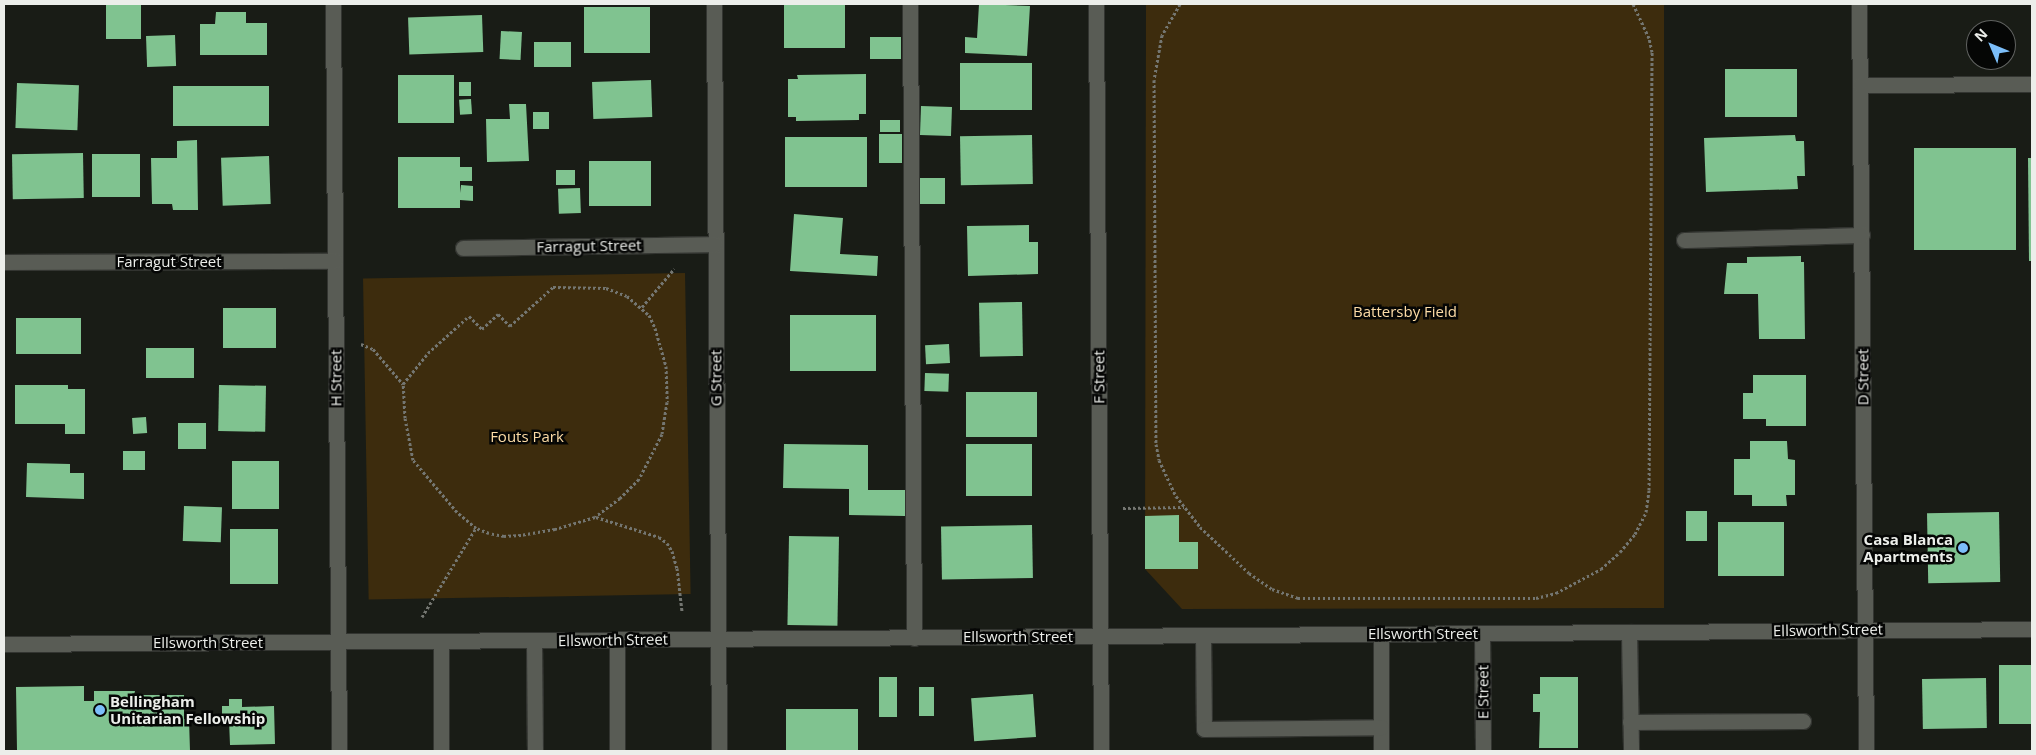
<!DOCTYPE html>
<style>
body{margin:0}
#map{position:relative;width:2036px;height:755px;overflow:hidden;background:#191c16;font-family:"Open Sans",sans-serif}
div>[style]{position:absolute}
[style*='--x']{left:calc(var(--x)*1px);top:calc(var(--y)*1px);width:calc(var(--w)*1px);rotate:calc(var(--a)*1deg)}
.green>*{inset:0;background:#3d2c0d;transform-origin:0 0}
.building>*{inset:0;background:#80c390;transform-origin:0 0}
.path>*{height:3px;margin-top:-1.5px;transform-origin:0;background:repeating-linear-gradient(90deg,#747671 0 2.5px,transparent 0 5px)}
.roads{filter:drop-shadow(1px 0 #333531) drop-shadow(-1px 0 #333531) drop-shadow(0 1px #333531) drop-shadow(0 -1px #333531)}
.minor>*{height:15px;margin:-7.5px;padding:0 7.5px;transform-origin:7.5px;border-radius:7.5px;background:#595c55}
.dots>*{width:14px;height:14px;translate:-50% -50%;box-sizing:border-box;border:2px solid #050605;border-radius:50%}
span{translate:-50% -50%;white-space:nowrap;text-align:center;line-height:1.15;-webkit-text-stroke:5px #050605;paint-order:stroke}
.street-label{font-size:15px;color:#eceeea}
.park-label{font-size:15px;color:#fddca6}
.poi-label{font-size:15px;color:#eceeea;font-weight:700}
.right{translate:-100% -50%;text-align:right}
.left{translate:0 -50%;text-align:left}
.frame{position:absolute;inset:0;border:5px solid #eceeea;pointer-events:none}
.north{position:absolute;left:1966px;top:20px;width:50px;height:50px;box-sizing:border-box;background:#050605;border:1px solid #616361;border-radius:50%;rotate:315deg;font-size:14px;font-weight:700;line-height:20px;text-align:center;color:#eceeea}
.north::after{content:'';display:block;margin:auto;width:18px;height:22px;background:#7cbef9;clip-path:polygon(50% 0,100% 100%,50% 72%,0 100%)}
</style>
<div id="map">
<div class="green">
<i style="clip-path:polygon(1146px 4px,1664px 4px,1664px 608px,1182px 609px,1145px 569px)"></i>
<i style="left:685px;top:273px;width:321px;height:322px;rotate:89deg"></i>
</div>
<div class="building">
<i style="left:106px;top:4px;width:35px;height:35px"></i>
<i style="left:784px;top:4px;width:61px;height:44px"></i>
<i style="clip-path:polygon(979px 4px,1030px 6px,1027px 56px,965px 53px,965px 37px,977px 38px)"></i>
<i style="left:584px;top:7px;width:66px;height:46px"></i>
<i style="clip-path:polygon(216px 12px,246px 12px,246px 23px,267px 23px,267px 55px,200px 55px,200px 24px,215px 24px)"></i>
<i style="left:482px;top:15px;width:37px;height:74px;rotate:88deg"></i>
<i style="left:501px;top:31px;width:21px;height:28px;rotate:3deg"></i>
<i style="left:175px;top:35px;width:31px;height:29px;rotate:88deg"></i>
<i style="left:901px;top:37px;width:22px;height:31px;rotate:90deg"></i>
<i style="left:571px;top:42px;width:25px;height:37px;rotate:90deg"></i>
<i style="left:960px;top:63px;width:72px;height:47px"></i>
<i style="left:1797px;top:69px;width:48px;height:72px;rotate:90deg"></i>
<i style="clip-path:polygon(866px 74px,866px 114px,859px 114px,859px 120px,796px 121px,796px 117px,788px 117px,788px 79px,798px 79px,797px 75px)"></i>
<i style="left:398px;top:75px;width:56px;height:48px"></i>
<i style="left:651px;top:80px;width:37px;height:59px;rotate:88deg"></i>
<i style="left:459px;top:82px;width:12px;height:14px"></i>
<i style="left:17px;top:83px;width:62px;height:45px;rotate:2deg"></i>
<i style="left:173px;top:86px;width:96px;height:40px"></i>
<i style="left:471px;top:99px;width:15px;height:12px;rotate:86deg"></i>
<i style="clip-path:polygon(509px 104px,526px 104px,529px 161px,487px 162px,486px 119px,510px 119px)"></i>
<i style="left:921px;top:106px;width:31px;height:29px;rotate:2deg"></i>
<i style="left:533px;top:112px;width:16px;height:17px"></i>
<i style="left:880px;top:120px;width:20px;height:12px"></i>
<i style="left:879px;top:134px;width:23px;height:29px"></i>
<i style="left:1032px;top:135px;width:49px;height:72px;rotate:89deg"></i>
<i style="clip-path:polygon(1795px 135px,1796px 141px,1804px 141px,1805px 176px,1797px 176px,1798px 189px,1706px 192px,1704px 138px)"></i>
<i style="left:785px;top:137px;width:82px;height:50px"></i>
<i style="clip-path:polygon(197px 140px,198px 210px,173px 210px,172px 204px,152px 204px,151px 158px,177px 158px,177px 141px)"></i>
<i style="left:2016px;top:148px;width:102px;height:102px;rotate:90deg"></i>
<i style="left:83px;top:153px;width:45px;height:71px;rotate:89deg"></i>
<i style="left:92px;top:154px;width:48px;height:43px"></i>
<i style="left:269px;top:156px;width:48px;height:48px;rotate:88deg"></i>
<i style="clip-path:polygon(398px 157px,460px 157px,460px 167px,472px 167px,472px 181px,460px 181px,460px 193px,461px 185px,473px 186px,473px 201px,460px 200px,460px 208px,398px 208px)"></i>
<i style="clip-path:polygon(2028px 158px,2032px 158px,2032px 261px,2029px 261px)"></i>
<i style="left:651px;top:161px;width:45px;height:62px;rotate:90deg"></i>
<i style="left:575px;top:170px;width:15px;height:19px;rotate:90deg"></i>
<i style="left:945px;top:178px;width:26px;height:27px;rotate:90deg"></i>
<i style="left:580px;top:188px;width:25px;height:22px;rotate:88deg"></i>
<i style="clip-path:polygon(794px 214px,843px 218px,840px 254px,878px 256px,877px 276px,790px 271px)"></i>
<i style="clip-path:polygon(1029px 225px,1029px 242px,1038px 242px,1038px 274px,968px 276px,967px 226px)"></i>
<i style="clip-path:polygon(1801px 256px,1801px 262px,1804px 262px,1805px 339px,1759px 339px,1758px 294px,1724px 294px,1727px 263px,1747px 263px,1747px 257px)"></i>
<i style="left:1022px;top:302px;width:54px;height:43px;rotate:89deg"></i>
<i style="left:223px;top:308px;width:53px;height:40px"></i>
<i style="left:790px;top:315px;width:86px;height:56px"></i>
<i style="left:81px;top:318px;width:36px;height:65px;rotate:90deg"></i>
<i style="left:949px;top:344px;width:19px;height:24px;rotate:87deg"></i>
<i style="left:146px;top:348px;width:48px;height:30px"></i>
<i style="left:925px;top:373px;width:24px;height:18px;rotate:2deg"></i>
<i style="clip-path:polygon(1753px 375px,1806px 375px,1806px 426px,1766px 426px,1766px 419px,1743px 419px,1743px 393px,1753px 393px)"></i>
<i style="clip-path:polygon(15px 385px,68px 385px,68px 389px,85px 389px,85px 434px,65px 434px,65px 424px,15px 424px)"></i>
<i style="left:219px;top:385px;width:47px;height:46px;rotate:1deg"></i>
<i style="left:966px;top:392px;width:71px;height:45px"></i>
<i style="left:146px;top:417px;width:16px;height:14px;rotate:86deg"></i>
<i style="left:206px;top:423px;width:26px;height:28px;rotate:90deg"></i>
<i style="clip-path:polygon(1750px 441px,1787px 441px,1788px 459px,1795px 460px,1795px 495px,1786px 495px,1787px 506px,1752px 506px,1752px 495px,1734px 495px,1734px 459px,1750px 459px)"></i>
<i style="clip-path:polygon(784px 444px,868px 445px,868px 490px,906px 490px,905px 516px,849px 515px,849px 489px,783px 488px)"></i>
<i style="left:1032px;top:444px;width:52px;height:66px;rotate:90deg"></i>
<i style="left:123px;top:451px;width:22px;height:19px"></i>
<i style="left:279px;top:461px;width:48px;height:47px;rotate:90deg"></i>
<i style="clip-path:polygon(27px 463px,70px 464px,70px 473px,84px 473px,84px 499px,26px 497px)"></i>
<i style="left:184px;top:506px;width:38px;height:35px;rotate:2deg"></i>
<i style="left:1686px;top:511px;width:21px;height:30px"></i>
<i style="left:1999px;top:512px;width:70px;height:72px;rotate:89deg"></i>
<i style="clip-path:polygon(1179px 515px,1179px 542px,1198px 542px,1198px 569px,1145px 569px,1145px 516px)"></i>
<i style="left:1718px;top:522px;width:66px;height:54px"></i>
<i style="left:1032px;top:525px;width:53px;height:91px;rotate:89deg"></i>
<i style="left:278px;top:529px;width:55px;height:48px;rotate:90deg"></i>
<i style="left:789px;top:536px;width:50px;height:89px;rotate:1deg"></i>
<i style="left:2032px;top:665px;width:59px;height:33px;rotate:90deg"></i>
<i style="left:879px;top:677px;width:18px;height:40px"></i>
<i style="clip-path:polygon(1540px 677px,1578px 677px,1578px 748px,1539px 748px,1540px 712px,1533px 712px,1533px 694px,1540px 694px)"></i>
<i style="left:1986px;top:678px;width:50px;height:64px;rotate:89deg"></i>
<i style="clip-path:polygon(84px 686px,84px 701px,94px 701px,94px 691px,135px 691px,134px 695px,184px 695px,184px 719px,189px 719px,190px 751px,17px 751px,16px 687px)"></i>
<i style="left:919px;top:687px;width:15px;height:29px"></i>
<i style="left:1033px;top:694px;width:43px;height:62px;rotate:86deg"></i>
<i style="clip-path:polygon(229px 699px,242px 699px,242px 707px,274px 706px,275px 744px,230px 745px,229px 720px,222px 720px,222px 706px,229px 706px)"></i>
<i style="left:786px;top:709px;width:72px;height:41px"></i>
</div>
<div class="path">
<i style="--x:1180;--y:4;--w:36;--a:120"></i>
<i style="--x:1162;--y:35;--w:46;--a:100.1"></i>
<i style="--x:1154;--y:80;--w:364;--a:89.7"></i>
<i style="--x:1156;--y:444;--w:16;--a:79"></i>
<i style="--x:1159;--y:460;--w:40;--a:65"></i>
<i style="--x:1176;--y:496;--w:39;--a:52"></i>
<i style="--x:1200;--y:527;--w:67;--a:43.2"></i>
<i style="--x:1249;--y:573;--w:28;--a:35"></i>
<i style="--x:1272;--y:589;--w:28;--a:19"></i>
<i style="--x:1298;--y:598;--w:238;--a:0"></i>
<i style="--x:1536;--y:598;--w:21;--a:-14"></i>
<i style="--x:1556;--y:593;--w:51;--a:-28.1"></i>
<i style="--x:1601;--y:569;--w:25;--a:-42"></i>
<i style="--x:1620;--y:552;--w:23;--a:-50"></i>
<i style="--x:1635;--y:534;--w:25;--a:-63"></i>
<i style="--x:1646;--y:512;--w:22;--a:-82"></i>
<i style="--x:1649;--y:490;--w:438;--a:-89.6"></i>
<i style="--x:1652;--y:52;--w:14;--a:-102"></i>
<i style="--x:1649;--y:38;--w:38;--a:-115"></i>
<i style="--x:553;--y:287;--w:53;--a:1.1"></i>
<i style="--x:606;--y:288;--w:22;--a:21"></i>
<i style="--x:627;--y:296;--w:29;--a:41"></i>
<i style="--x:649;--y:315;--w:14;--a:65"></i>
<i style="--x:655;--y:328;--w:40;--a:74"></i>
<i style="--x:666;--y:366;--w:36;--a:88"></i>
<i style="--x:667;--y:402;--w:32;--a:99"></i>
<i style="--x:662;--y:434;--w:51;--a:117.1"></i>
<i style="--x:639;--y:479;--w:27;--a:135"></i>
<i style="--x:620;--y:498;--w:31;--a:143"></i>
<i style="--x:595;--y:517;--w:42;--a:163.3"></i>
<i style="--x:555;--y:529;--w:35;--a:170"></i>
<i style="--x:521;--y:535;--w:17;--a:177"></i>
<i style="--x:504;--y:536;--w:15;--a:-169"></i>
<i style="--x:489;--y:533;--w:14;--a:-159"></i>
<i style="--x:476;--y:528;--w:25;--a:-140"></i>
<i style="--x:457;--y:512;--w:68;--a:-130.2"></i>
<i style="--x:413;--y:460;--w:43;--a:-100.8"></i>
<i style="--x:405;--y:418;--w:34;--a:-93"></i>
<i style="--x:403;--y:384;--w:40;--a:-51"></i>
<i style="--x:428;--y:353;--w:55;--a:-42.1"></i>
<i style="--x:469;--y:316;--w:18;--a:45"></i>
<i style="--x:482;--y:329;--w:22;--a:-43"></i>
<i style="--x:498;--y:314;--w:17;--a:45"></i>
<i style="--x:510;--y:326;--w:58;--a:-42.2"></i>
<i style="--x:642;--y:307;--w:50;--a:-49.9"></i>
<i style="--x:361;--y:344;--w:13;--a:23"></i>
<i style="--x:373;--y:349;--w:46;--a:49.4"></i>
<i style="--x:1123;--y:508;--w:61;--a:-0.9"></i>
<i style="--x:596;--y:517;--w:66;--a:17.6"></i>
<i style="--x:659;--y:537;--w:10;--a:37"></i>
<i style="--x:667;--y:543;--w:9;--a:58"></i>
<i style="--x:672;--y:551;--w:18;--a:74"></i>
<i style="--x:677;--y:568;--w:43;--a:83.4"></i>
<i style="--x:422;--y:617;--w:104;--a:-58.8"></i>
</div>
<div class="roads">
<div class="minor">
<i style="--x:333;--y:4;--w:747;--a:89.54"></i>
<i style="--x:714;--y:4;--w:747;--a:89.62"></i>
<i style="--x:910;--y:4;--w:634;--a:89.64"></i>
<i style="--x:1096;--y:4;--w:747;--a:89.62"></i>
<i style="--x:1859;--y:4;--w:747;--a:89.46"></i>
<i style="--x:1860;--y:85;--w:172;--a:-0.3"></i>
<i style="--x:1684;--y:240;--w:178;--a:-1.6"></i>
<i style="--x:463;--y:248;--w:252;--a:-0.9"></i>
<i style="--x:4;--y:262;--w:331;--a:-0.2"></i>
<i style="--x:1629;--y:632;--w:119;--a:89"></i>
<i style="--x:1482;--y:633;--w:118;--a:89.5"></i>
<i style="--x:1381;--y:634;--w:117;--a:90"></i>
<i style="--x:1203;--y:635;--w:94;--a:89.4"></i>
<i style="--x:1204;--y:729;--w:177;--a:-0.6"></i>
<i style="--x:534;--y:641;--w:110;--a:89.5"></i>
<i style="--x:4;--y:644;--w:2028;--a:-0.42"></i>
<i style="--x:1630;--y:722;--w:173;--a:-0.3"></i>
<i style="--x:441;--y:751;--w:110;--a:-90"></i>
<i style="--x:617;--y:751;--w:111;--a:-90"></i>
</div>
</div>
<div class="dots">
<i style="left:1963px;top:548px;background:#7cbef9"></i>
<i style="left:100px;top:710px;background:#7cbef9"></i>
</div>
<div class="street-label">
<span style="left:589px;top:246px;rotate:-1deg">Farragut Street</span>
<span style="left:169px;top:262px">Farragut Street</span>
<span style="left:1099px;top:377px;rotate:-90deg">F Street</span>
<span style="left:1863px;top:377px;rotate:-90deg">D Street</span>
<span style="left:336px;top:378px;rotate:-90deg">H Street</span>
<span style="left:716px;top:378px;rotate:-90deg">G Street</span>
<span style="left:1828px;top:630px;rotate:-1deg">Ellsworth Street</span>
<span style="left:1423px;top:634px">Ellsworth Street</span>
<span style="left:1018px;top:637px">Ellsworth Street</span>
<span style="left:613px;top:640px;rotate:-1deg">Ellsworth Street</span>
<span style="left:208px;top:643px">Ellsworth Street</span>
<span style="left:1483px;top:692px;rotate:-90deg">E Street</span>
</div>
<div class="park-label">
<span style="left:1405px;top:312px">Battersby Field</span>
<span style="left:527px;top:437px">Fouts Park</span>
</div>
<div class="poi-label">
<span class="right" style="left:1953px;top:548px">Casa Blanca<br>Apartments</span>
<span class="left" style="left:110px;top:710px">Bellingham<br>Unitarian Fellowship</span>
</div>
<div class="frame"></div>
<div class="north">N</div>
</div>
